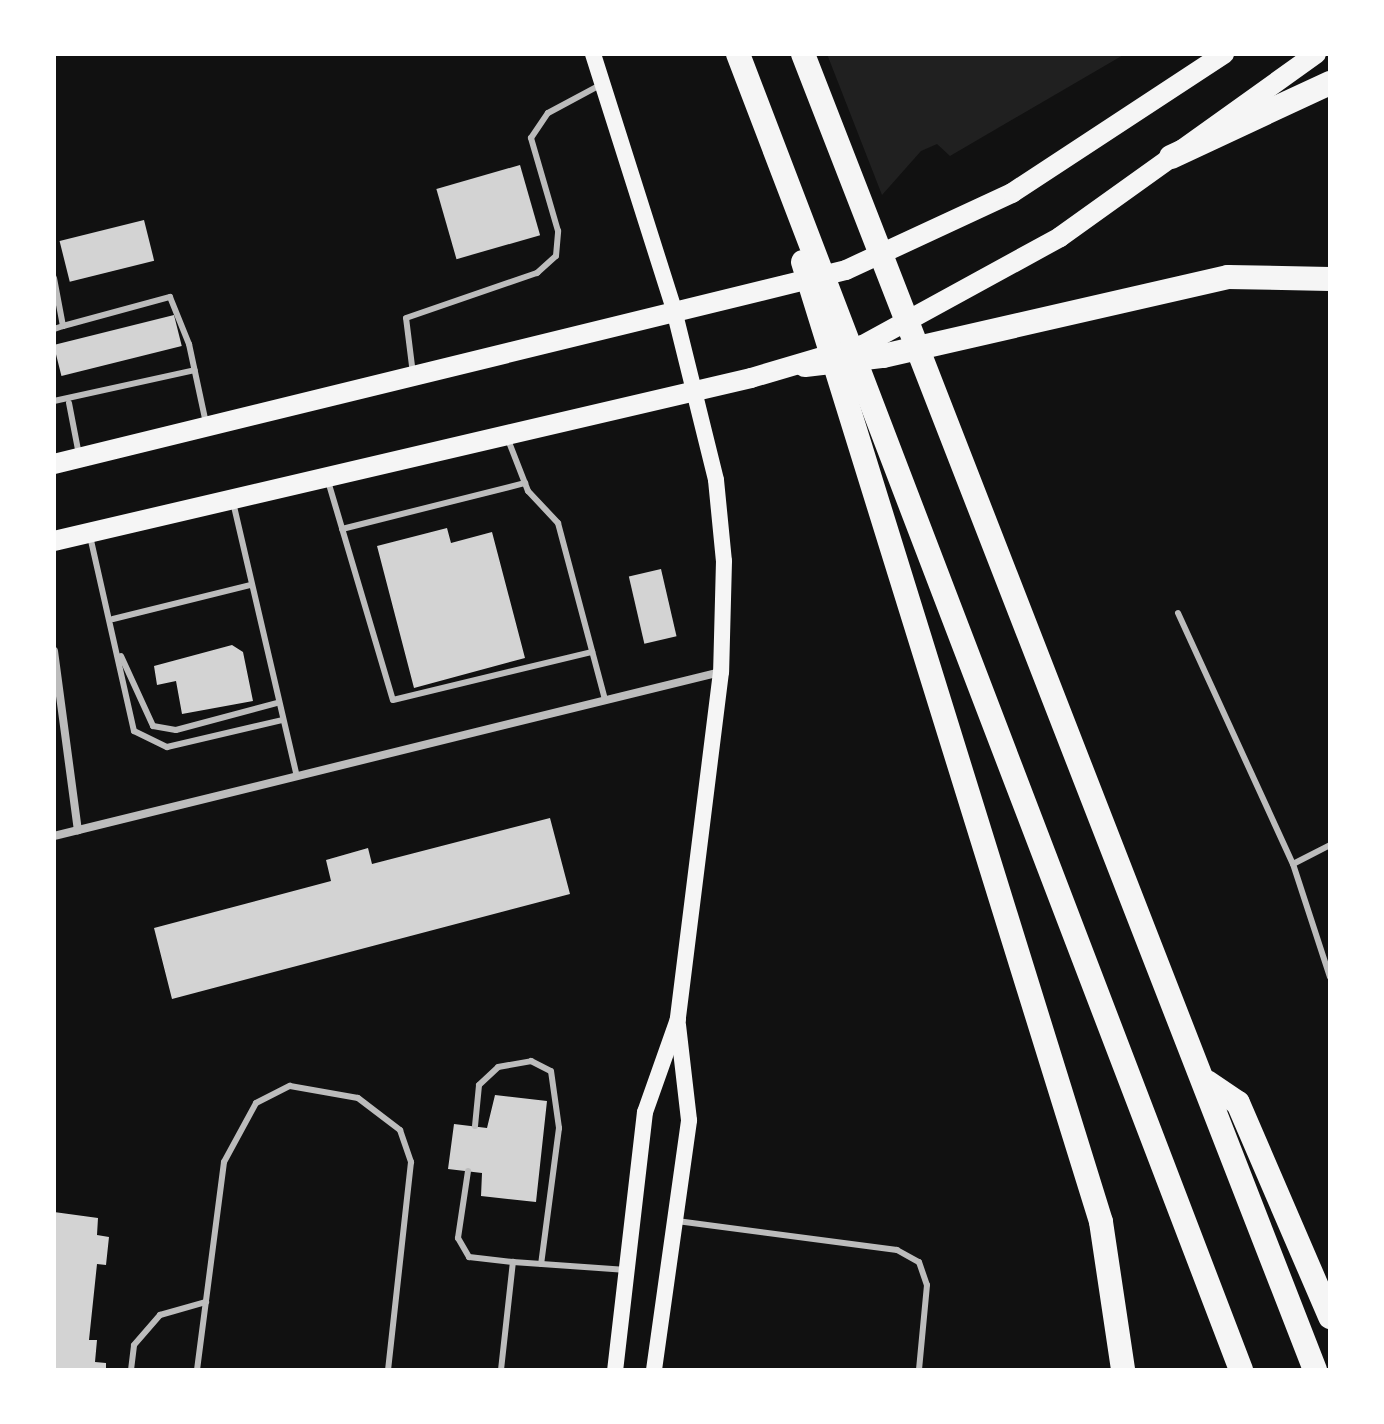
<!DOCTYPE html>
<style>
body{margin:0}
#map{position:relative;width:1384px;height:1424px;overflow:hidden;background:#111;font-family:"Asap Condensed",sans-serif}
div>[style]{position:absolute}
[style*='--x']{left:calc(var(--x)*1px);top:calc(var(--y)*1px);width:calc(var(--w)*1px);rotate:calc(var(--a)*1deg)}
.green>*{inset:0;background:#202020}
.building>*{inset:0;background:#d3d3d3;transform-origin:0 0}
.service>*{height:6px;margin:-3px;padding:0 3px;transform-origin:3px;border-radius:3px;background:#bcbcbc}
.minor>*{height:8px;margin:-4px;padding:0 4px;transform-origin:4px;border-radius:4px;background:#bcbcbc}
.secondary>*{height:16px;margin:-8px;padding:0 8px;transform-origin:8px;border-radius:8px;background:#f5f5f5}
.primary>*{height:20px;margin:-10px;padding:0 10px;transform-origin:10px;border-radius:10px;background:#f5f5f5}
.motorway>*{height:24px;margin:-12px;padding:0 12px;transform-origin:12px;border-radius:12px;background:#f5f5f5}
span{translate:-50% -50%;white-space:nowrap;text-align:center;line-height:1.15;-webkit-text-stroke:6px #fff;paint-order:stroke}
.frame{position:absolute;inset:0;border:56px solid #fff;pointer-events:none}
</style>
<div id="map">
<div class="green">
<i style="clip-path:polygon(827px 54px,1125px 54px,950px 156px,937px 144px,921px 151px,882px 195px)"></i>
</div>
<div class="building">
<i style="left:520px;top:165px;width:73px;height:87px;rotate:74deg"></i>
<i style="left:144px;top:220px;width:42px;height:87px;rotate:76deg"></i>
<i style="left:174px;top:315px;width:32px;height:124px;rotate:76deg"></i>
<i style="clip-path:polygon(447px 528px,451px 543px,492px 532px,525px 658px,414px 688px,377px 546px)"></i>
<i style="left:661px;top:569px;width:69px;height:33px;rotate:77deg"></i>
<i style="clip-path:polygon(232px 645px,243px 652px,253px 701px,182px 714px,176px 681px,157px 685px,154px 666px)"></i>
<i style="clip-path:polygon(550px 818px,570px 894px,172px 999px,154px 928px,331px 881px,326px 860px,368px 848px,372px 864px)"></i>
<i style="clip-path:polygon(495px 1095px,547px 1101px,536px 1202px,481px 1196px,482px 1173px,448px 1169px,454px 1124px,487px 1128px)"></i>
<i style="clip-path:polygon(54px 1212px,98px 1218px,97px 1235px,109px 1237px,106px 1265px,97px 1264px,89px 1340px,97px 1340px,95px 1362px,106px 1363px,106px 1370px,54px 1370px)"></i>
</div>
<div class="service">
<i style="--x:54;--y:278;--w:49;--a:79.4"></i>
<i style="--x:63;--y:326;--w:9;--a:162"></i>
<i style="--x:63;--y:326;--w:111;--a:-15.2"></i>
<i style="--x:170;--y:297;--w:51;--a:68"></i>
<i style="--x:189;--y:344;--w:81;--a:77.9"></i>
<i style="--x:413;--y:374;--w:56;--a:-97.1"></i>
<i style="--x:406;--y:318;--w:139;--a:-19"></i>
<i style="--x:537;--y:273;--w:25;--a:-42"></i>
<i style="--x:556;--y:256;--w:25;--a:-85"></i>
<i style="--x:558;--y:231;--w:97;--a:-106.2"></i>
<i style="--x:531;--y:138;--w:30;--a:-56"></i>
<i style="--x:548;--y:113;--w:59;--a:-28.3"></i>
<i style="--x:54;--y:401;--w:144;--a:-12.4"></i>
<i style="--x:69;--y:403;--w:53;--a:79.1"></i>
<i style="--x:507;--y:437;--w:58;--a:68.7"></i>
<i style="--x:528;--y:491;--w:44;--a:46.8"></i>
<i style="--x:558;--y:523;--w:183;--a:75.1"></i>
<i style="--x:328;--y:481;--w:228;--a:73.5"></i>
<i style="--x:393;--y:700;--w:205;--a:-13.6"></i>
<i style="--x:233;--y:502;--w:281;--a:76.9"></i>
<i style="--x:342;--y:529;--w:189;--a:-14.1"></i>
<i style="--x:90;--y:536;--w:200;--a:77.3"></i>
<i style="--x:134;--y:731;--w:37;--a:26"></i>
<i style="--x:167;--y:747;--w:118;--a:-13.2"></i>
<i style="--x:1178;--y:613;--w:276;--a:65.4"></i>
<i style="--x:1293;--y:864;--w:119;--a:71.9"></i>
<i style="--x:113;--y:619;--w:141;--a:-13.9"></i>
<i style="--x:121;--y:656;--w:77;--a:65.4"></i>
<i style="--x:153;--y:726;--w:23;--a:10"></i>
<i style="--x:176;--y:730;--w:105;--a:-15"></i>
<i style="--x:1293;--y:864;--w:42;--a:-27.2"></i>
<i style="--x:475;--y:1126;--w:41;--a:-84.4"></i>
<i style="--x:479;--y:1085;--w:26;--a:-43"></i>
<i style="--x:498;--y:1067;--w:34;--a:-10"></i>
<i style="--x:531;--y:1061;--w:22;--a:27"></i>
<i style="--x:551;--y:1071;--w:58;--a:82"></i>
<i style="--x:559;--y:1128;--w:137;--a:97.5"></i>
<i style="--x:468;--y:1171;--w:68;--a:98.5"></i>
<i style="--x:458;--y:1238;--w:22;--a:60"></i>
<i style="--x:469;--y:1257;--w:44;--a:6.5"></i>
<i style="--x:677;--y:1221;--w:222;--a:7.5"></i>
<i style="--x:897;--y:1250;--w:25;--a:29"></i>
<i style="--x:919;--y:1262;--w:24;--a:71"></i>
<i style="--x:927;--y:1285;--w:85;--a:95.4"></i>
<i style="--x:131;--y:1370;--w:25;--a:-83"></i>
<i style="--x:134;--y:1345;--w:40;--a:-49"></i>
<i style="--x:160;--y:1315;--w:48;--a:-15.8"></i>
<i style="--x:197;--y:1370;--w:210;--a:-82.6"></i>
<i style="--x:224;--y:1162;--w:67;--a:-61.5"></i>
<i style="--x:256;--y:1103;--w:38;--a:-27"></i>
<i style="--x:290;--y:1086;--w:69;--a:10"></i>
<i style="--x:358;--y:1098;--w:53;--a:37.3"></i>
<i style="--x:400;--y:1130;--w:34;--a:71"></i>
<i style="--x:411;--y:1162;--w:209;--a:96.3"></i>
<i style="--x:501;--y:1370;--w:109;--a:-83.7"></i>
<i style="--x:513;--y:1262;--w:114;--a:4"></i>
</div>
<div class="minor">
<i style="--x:54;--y:651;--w:181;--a:82.4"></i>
<i style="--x:54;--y:836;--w:686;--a:-13.83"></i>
</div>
<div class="secondary">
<i style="--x:593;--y:54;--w:269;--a:72.4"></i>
<i style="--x:674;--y:310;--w:175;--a:76.1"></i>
<i style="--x:716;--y:480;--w:81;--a:84.4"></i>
<i style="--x:724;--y:561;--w:111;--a:91.5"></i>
<i style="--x:721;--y:672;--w:350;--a:97.1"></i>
<i style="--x:678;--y:1019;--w:99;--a:109.5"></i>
<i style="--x:645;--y:1112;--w:260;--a:96.6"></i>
<i style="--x:654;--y:1370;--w:252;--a:-82"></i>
<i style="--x:689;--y:1120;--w:96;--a:-96.6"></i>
</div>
<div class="primary">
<i style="--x:54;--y:464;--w:815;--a:-13.76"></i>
<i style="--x:846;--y:270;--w:183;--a:-24.9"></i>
<i style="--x:1012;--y:193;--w:254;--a:-33.3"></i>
<i style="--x:54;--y:541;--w:716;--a:-13.16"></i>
<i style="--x:751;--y:378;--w:117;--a:-16.4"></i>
<i style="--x:863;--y:345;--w:225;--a:-28.7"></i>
<i style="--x:1060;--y:237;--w:315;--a:-35.6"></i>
</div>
<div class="motorway">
<i style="--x:738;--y:54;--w:1409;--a:69.08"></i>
<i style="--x:803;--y:54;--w:1412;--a:68.74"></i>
<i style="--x:1171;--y:157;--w:175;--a:-25"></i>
<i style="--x:803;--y:262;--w:1005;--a:72.75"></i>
<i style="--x:1101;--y:1222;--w:150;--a:81.5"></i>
<i style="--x:805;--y:365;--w:79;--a:-6.6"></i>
<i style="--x:883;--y:356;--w:354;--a:-12.9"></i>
<i style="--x:1228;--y:277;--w:102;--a:1.1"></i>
<i style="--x:1207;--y:1082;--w:37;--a:34"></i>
<i style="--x:1238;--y:1103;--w:233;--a:66.7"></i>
</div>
<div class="frame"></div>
</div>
